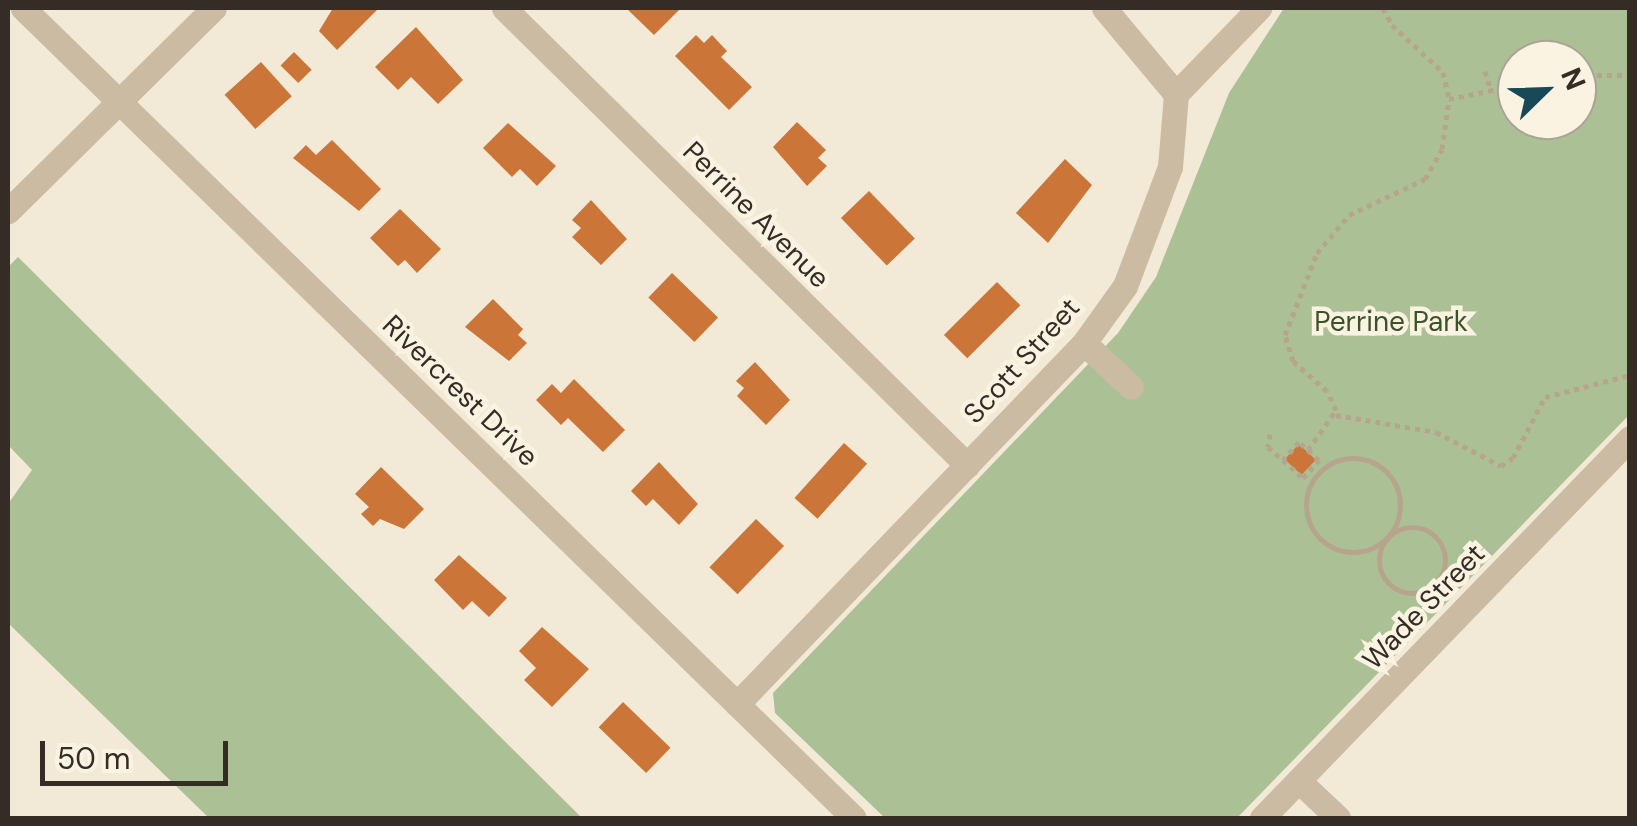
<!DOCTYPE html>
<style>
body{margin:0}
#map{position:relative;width:1637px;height:826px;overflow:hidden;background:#f2e9d6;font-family:"DM Sans",sans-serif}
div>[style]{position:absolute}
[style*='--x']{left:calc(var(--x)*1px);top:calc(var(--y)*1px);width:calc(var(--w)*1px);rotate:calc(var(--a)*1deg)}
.green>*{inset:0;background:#abc195}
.building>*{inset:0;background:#cc7539;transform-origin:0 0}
.path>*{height:5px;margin-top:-2.5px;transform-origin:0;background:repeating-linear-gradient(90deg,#b6a58c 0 5px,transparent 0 10px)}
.path>.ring{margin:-2.5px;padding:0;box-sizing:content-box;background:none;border:5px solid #b6a58c;border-radius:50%}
.minor>*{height:25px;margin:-12.5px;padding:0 12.5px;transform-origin:12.5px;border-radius:12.5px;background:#cabba2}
span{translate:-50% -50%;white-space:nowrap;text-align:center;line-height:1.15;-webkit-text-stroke:9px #faf3e2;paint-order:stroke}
.street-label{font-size:28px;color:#342c25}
.park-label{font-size:28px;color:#3c5327}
.frame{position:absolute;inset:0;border:10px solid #342c25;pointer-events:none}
.north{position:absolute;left:1497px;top:40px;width:100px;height:100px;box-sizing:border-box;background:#faf3e2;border:2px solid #aba396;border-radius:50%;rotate:67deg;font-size:28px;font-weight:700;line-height:40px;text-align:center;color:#342c25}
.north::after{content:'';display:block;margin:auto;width:35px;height:45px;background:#184957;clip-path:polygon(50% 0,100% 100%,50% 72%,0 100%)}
.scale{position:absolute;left:40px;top:741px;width:188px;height:45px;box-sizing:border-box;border:5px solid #342c25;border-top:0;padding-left:12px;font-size:30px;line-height:35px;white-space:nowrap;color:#342c25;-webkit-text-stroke:8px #faf3e2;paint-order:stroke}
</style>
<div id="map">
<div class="green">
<i style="clip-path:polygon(evenodd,1284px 8px,1629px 8px,1629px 415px,1237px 818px,885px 818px,775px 713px,773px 693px,1118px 333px,1156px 277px,1229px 93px,1284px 8px,1517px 60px,1577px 60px,1577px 120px,1517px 120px,1517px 60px)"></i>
<i style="clip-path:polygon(18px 257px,582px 818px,209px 818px,8px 623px,8px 504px,32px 470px,8px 445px,8px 267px)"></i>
</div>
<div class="building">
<i style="clip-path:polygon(333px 8px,379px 8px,337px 50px,319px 31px)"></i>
<i style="clip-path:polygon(626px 8px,681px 8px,654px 35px)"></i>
<i style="clip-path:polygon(416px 27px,463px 80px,438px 104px,411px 77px,398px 90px,375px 67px)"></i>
<i style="clip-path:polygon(696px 35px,704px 43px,712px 35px,727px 51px,721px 57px,752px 87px,729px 110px,675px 56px)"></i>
<i style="left:294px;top:52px;width:25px;height:19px;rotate:45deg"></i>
<i style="left:261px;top:62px;width:46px;height:49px;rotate:48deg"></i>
<i style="clip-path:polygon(797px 122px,826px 150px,818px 158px,827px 166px,807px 186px,773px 147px)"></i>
<i style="clip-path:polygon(508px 123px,556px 166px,537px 186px,520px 169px,512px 177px,483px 148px)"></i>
<i style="clip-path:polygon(332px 140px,381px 189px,359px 211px,293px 158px,306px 145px,316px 155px)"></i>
<i style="clip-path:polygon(1065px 159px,1092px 185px,1048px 243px,1016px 213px)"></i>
<i style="left:869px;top:191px;width:66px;height:39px;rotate:46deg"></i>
<i style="clip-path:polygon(591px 200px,627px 239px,601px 265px,572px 237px,581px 228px,572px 220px)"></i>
<i style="clip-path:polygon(400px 209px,441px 249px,417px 273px,405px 260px,398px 266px,370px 238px)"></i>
<i style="left:672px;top:273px;width:64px;height:34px;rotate:44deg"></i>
<i style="left:997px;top:282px;width:33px;height:75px;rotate:45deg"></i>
<i style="clip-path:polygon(493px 299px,523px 329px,518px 335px,527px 343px,509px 361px,465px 327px)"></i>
<i style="clip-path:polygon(755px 362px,790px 400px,766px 425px,737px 396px,744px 388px,736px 381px)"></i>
<i style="clip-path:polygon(574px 379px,625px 430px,603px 452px,568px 418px,561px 425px,536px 400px,552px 384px,561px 393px)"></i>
<i style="left:844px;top:443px;width:31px;height:74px;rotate:42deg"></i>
<i style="left:1299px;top:444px;width:23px;height:21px;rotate:43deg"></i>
<i style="clip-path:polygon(659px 462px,698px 504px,679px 525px,653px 499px,646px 506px,631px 491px)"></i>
<i style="clip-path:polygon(381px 467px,424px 509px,404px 529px,380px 519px,373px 526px,361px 514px,369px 507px,355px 494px)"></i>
<i style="left:756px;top:519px;width:39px;height:67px;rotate:44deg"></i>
<i style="clip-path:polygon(459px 555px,507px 598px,489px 617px,472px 601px,463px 610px,434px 580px)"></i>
<i style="clip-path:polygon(542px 627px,589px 669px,552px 707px,524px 680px,536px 668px,519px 651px)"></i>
<i style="left:623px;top:702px;width:66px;height:35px;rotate:44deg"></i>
</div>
<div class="path">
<i style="--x:1383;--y:8;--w:19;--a:62"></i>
<i style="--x:1392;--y:25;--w:69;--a:42.7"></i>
<i style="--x:1443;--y:72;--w:28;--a:77"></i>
<i style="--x:1485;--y:71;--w:21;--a:73"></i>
<i style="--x:1577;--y:75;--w:53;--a:0"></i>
<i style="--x:1336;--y:415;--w:101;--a:9.6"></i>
<i style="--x:1436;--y:432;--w:73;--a:27.6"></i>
<i style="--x:1501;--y:466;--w:14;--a:-34"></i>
<i style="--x:1513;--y:458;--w:69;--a:-62.3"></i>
<i style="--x:1545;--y:397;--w:88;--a:-14.5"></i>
<i style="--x:1270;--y:434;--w:13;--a:99"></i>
<i style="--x:1268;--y:447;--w:20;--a:41"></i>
<i style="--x:1283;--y:460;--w:27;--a:42"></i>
<i style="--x:1303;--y:478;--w:24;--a:-48"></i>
<i style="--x:1319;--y:460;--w:27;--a:-138"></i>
<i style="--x:1299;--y:442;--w:24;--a:132"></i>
<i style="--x:1308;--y:450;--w:49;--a:-55"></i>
<i style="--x:1336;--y:410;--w:21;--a:-115"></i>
<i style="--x:1327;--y:391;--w:45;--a:-138.6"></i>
<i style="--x:1293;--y:361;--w:27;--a:-107"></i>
<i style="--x:1285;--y:335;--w:88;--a:-68.7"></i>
<i style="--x:1317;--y:253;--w:50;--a:-49.9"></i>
<i style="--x:1349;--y:215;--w:84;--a:-25.3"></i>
<i style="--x:1425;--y:179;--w:34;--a:-60"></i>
<i style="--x:1442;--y:149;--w:50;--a:-82"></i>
<i style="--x:1449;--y:99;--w:69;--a:-11.6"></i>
<i class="ring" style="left:1306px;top:458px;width:89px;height:89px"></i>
<i class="ring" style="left:1379px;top:527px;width:61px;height:61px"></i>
</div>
<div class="minor">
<i style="--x:23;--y:8;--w:1160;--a:44.27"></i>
<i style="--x:504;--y:8;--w:651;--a:44.63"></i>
<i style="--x:1104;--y:8;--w:112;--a:50.1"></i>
<i style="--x:8;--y:211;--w:289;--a:-44.6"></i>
<i style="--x:1084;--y:343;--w:64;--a:43.1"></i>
<i style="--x:737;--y:704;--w:501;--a:-46.13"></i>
<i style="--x:1084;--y:343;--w:70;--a:-54.3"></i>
<i style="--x:1125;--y:286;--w:127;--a:-69.3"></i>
<i style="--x:1170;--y:167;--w:73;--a:-85.3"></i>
<i style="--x:1176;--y:94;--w:120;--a:-46"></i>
<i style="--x:1299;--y:781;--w:54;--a:43.5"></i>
<i style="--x:1262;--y:818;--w:529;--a:-45.92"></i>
</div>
<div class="street-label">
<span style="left:756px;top:215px;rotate:45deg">Perrine Avenue</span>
<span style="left:1022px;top:361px;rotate:-48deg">Scott Street</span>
<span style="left:460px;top:391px;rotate:44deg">Rivercrest Drive</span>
<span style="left:1424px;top:607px;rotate:-46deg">Wade Street</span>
</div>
<div class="park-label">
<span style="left:1391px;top:322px">Perrine Park</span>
</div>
<div class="frame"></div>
<div class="north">N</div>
<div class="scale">50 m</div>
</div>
